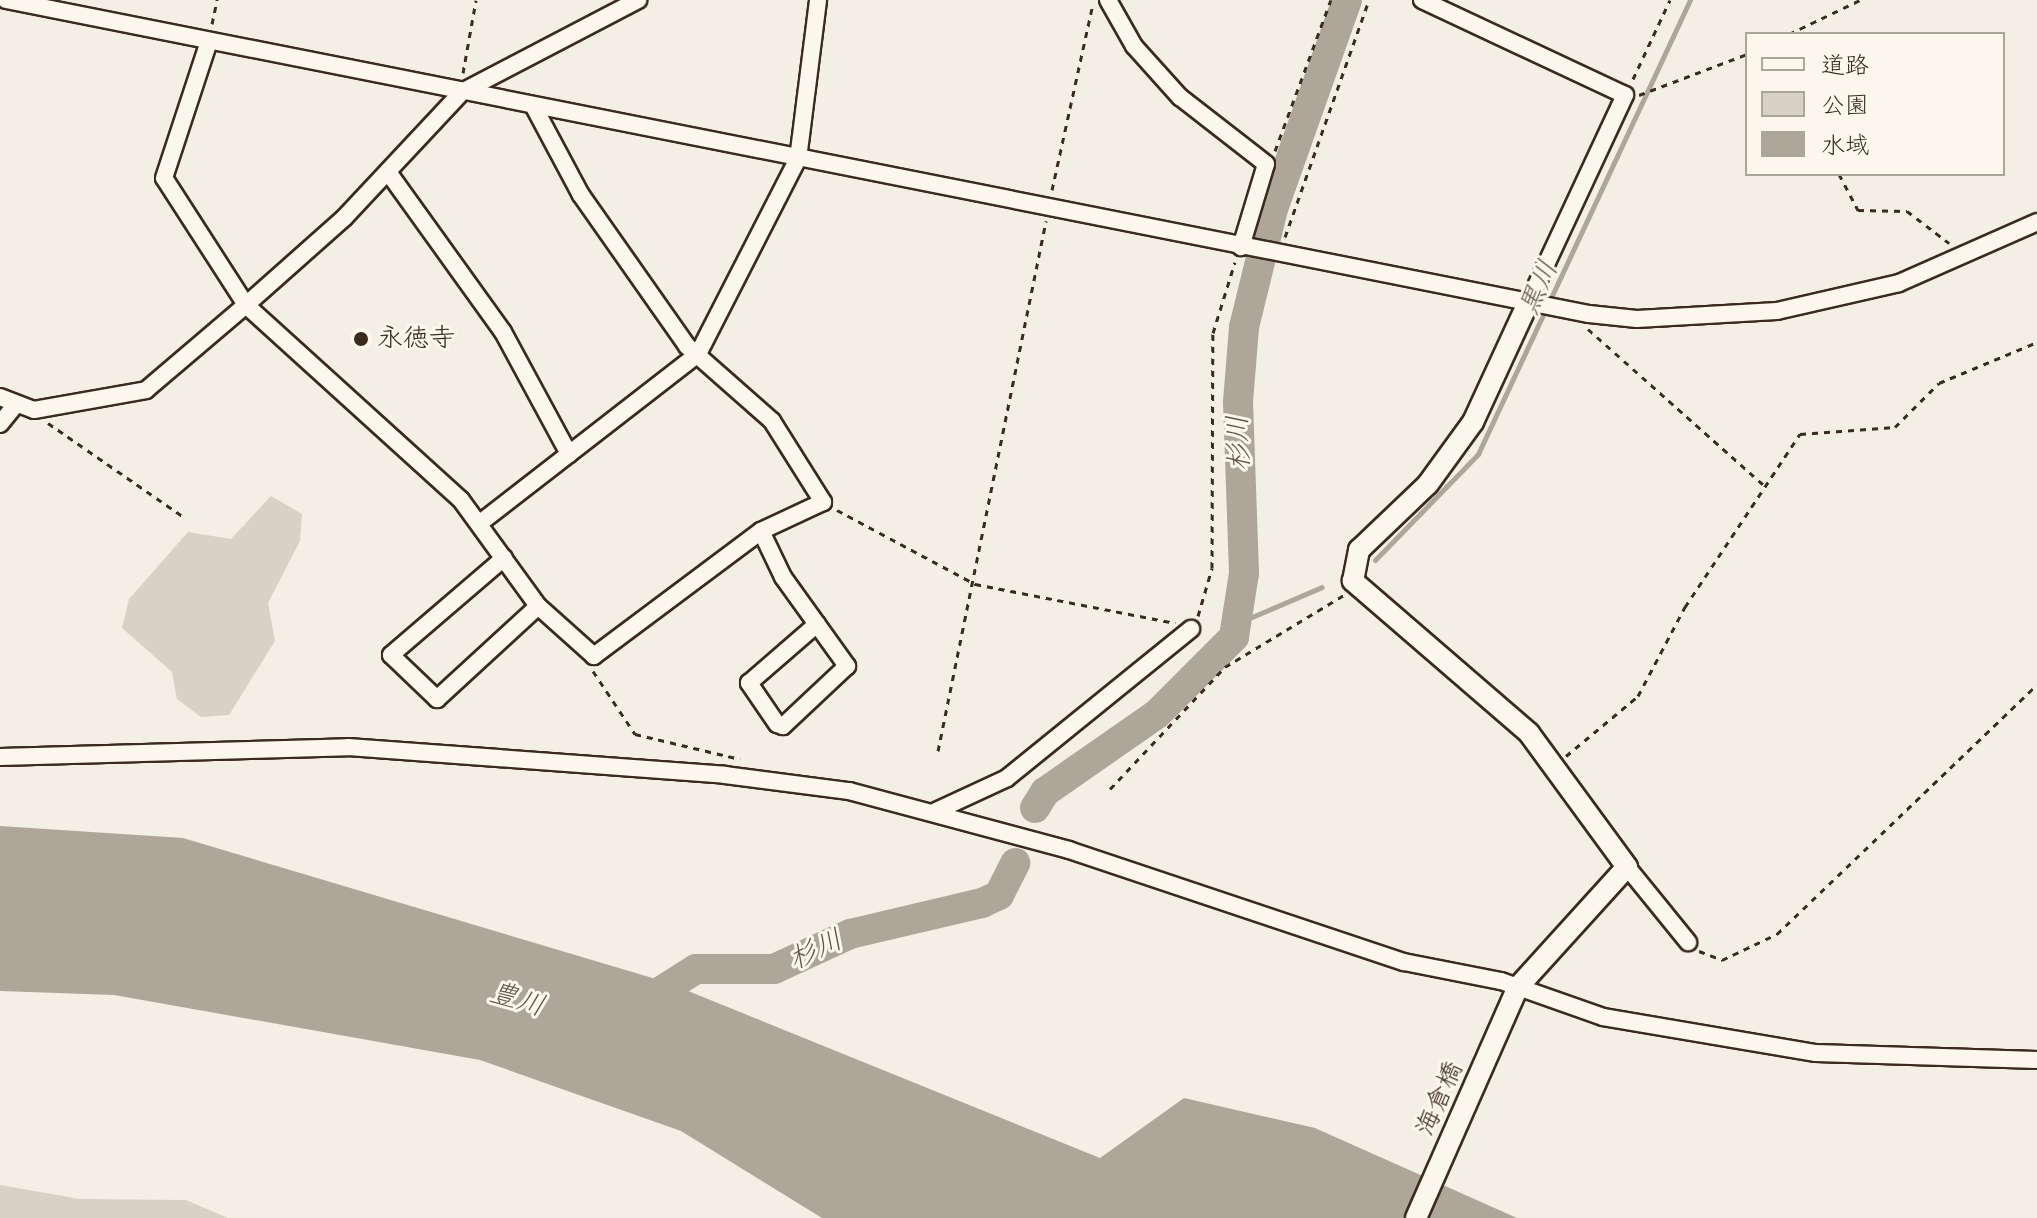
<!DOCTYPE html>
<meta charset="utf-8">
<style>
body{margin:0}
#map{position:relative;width:2037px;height:1218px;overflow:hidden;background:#f3efe4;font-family:"Architects Daughter","Klee One",sans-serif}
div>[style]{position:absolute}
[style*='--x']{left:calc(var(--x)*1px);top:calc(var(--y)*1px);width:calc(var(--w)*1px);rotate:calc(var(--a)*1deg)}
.green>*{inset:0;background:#d8d1c6}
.water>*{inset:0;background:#afa69a}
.stream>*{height:5px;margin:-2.5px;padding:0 2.5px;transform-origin:2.5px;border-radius:2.5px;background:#afa69a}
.river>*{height:30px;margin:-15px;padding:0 15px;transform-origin:15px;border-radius:15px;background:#afa69a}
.path>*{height:3px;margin-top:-1.5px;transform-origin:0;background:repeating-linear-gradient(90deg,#3b2a1e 0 6px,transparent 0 12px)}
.roads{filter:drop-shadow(2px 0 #3b2a1e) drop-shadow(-2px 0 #3b2a1e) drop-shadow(0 2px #3b2a1e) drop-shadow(0 -2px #3b2a1e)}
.minor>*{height:16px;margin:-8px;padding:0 8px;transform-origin:8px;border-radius:8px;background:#fbf7ec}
.tertiary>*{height:20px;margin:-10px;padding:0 10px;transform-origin:10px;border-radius:10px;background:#fbf7ec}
.dots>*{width:22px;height:22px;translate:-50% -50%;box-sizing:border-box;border:4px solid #fbf7ec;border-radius:50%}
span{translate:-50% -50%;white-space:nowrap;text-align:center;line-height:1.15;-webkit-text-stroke:6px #fbf7ec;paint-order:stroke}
.poi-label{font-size:26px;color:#3b2a1e}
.left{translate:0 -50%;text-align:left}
.street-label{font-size:26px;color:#3b2a1e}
.water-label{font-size:28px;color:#645549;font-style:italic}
.legend{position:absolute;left:1745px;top:32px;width:260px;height:144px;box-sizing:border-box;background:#fbf7ec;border:2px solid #aea59a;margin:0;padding:10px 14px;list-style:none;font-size:24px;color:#3b2a1e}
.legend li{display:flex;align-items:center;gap:16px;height:40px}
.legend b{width:40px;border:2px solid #aea59a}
</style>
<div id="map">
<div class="green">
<i style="clip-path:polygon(271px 496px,302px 514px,300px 541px,268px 603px,275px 641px,229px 715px,201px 717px,177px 699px,172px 672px,122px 628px,129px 599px,188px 532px,231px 539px)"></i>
<i style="clip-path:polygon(0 1185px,80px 1199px,186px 1200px,228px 1218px,0 1218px)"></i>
</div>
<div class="water">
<i style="clip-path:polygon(0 826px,183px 838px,666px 982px,1100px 1158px,1184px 1098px,1315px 1128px,1517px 1218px,822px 1218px,681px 1131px,480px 1060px,114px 995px,0 991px)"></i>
</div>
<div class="stream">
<i style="--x:1375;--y:560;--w:148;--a:-45.8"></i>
<i style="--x:1478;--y:454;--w:501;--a:-64.97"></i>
<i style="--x:1238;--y:623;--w:91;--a:-23.2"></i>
</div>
<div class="river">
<i style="--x:1035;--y:808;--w:19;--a:-58"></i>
<i style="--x:1045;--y:792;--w:136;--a:-34.9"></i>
<i style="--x:1157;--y:714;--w:109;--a:-45"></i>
<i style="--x:1234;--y:637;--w:65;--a:-81.1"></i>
<i style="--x:1244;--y:573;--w:171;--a:-92"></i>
<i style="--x:1238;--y:402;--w:75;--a:-85.4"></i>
<i style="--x:1244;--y:327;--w:122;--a:-76.2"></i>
<i style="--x:1273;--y:209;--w:222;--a:-70.5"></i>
<i style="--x:639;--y:1005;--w:67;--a:-32.3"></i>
<i style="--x:696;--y:969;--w:78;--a:0"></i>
<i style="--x:774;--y:969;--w:84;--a:-24.7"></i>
<i style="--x:850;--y:934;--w:136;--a:-13.2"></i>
<i style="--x:982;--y:903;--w:19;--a:-25"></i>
<i style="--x:999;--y:895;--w:36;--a:-63"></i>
</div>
<div class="path">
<i style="--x:212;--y:24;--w:25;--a:-78"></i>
<i style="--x:1789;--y:34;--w:79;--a:-25.6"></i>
<i style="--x:463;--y:73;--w:74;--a:-79.9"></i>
<i style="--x:1633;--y:79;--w:87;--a:-64.9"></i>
<i style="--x:1639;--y:95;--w:116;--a:-20.8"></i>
<i style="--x:1275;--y:151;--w:161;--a:-69.7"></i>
<i style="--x:1839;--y:174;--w:41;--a:62.2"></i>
<i style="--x:1858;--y:210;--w:49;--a:1.2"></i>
<i style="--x:1907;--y:211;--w:53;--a:37.3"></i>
<i style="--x:1052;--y:190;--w:191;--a:-77.6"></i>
<i style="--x:1285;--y:237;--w:251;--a:-70.5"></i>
<i style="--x:1588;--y:329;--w:237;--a:41.6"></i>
<i style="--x:48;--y:423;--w:167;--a:34.7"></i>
<i style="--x:837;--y:510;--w:157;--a:28.2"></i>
<i style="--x:975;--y:584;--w:204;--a:11"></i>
<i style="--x:1198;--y:616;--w:50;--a:-73.7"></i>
<i style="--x:1212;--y:568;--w:235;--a:-89.8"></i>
<i style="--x:1213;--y:333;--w:74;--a:-72.8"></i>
<i style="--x:593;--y:671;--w:76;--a:56.3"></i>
<i style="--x:635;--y:734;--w:108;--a:13.4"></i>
<i style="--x:938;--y:751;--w:541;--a:-78.48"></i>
<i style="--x:1566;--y:756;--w:94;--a:-39.8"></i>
<i style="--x:1638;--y:696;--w:101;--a:-62.2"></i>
<i style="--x:1685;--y:607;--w:208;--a:-56.4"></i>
<i style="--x:1800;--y:434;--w:95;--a:-4.2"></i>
<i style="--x:1895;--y:427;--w:62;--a:-45"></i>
<i style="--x:1939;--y:383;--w:106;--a:-22.7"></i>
<i style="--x:1110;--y:789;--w:168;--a:-46.7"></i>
<i style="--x:1225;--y:667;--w:139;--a:-31.2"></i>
<i style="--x:1699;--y:951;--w:25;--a:21"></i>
<i style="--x:1722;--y:960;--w:61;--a:-25.3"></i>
<i style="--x:1777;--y:934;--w:360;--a:-43.8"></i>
</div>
<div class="roads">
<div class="minor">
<i style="--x:6;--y:0;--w:1614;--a:11.22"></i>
<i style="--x:1589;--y:314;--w:48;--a:5.9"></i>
<i style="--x:1637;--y:319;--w:140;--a:-3.3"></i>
<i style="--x:1777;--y:311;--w:125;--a:-12.9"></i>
<i style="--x:1899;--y:283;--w:151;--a:-23.8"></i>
<i style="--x:1108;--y:0;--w:53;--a:60.5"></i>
<i style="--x:1134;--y:46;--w:69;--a:48"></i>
<i style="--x:1180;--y:97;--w:109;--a:37.9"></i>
<i style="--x:1266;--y:164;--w:87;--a:106.8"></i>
<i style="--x:1422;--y:0;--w:224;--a:25.1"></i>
<i style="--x:1625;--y:95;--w:232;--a:115"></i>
<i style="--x:534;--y:107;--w:100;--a:61.9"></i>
<i style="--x:581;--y:195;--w:184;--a:54.9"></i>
<i style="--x:687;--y:346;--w:113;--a:41.4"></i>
<i style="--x:772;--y:421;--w:96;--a:57.8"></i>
<i style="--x:823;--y:502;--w:68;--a:154.9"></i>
<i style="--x:761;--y:531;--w:209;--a:143.2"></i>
<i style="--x:594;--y:656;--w:75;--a:-138.2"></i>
<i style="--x:538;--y:606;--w:131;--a:-126"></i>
<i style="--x:461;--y:500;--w:290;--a:-137.8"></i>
<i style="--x:246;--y:305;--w:131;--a:-41.6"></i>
<i style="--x:344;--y:218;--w:173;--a:-46.9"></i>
<i style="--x:462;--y:92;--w:199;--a:-27.6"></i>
<i style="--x:388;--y:172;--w:197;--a:54.3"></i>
<i style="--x:503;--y:332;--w:139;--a:61.6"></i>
<i style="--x:0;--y:397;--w:36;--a:21"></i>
<i style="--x:34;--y:410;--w:114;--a:-10.1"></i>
<i style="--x:146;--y:390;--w:131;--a:-40.4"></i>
<i style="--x:246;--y:305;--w:151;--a:-122.8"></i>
<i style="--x:164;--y:178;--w:144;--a:-71.8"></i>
<i style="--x:0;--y:424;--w:22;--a:-51"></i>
<i style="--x:480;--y:523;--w:276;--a:-37.8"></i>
<i style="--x:698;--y:354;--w:219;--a:-62.9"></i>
<i style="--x:798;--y:159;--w:160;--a:-82.8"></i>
<i style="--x:761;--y:531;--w:51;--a:64.4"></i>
<i style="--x:783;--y:577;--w:110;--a:54.3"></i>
<i style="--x:847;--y:666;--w:88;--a:136.8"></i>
<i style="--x:783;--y:726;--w:6;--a:-162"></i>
<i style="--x:777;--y:724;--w:50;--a:-124.3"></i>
<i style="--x:749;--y:683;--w:90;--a:-40.9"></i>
<i style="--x:504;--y:558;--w:149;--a:139.4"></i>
<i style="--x:391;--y:655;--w:64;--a:43.7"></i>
<i style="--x:437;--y:699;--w:137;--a:-42.6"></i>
<i style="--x:0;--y:757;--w:348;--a:-1.6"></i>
<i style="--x:348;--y:747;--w:378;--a:4.2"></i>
<i style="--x:725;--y:775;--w:125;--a:7.4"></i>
<i style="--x:849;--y:791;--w:228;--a:15"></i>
<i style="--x:1069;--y:850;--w:353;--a:18.5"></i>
<i style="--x:1404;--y:962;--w:99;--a:11.1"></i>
<i style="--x:1501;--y:981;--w:108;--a:19.4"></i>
<i style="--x:1603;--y:1017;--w:216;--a:9.6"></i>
<i style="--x:1816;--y:1053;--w:221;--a:1.8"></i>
<i style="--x:936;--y:811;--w:78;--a:-24.9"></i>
<i style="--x:1007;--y:778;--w:237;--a:-39"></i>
<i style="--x:1627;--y:867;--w:97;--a:50.9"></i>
</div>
<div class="tertiary">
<i style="--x:1416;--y:1218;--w:253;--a:-66.2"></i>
<i style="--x:1518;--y:987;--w:162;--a:-47.8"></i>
<i style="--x:1627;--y:867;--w:166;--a:-126.2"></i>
<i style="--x:1529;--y:733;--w:233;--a:-139.2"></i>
<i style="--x:1353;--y:581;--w:32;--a:-79"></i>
<i style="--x:1359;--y:550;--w:95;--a:-43.7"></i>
<i style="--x:1428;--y:484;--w:77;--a:-54"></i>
<i style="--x:1473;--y:422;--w:129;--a:-65.2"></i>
</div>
</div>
<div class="dots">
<i style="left:361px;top:339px;background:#3b2a1e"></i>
</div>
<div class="poi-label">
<span class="left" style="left:377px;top:339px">永徳寺</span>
</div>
<div class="street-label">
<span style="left:1440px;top:1099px;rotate:-66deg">海倉橋</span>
</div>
<div class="water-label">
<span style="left:1539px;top:288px;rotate:-66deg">黒川</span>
<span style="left:1239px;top:443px;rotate:-92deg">杉川</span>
<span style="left:816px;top:950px;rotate:-25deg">杉川</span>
<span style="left:517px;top:1000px;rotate:17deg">豊川</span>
</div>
<ul class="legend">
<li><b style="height:10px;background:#fbf7ec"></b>道路</li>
<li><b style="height:22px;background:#d8d1c6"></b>公園</li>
<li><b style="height:22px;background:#afa69a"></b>水域</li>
</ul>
</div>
